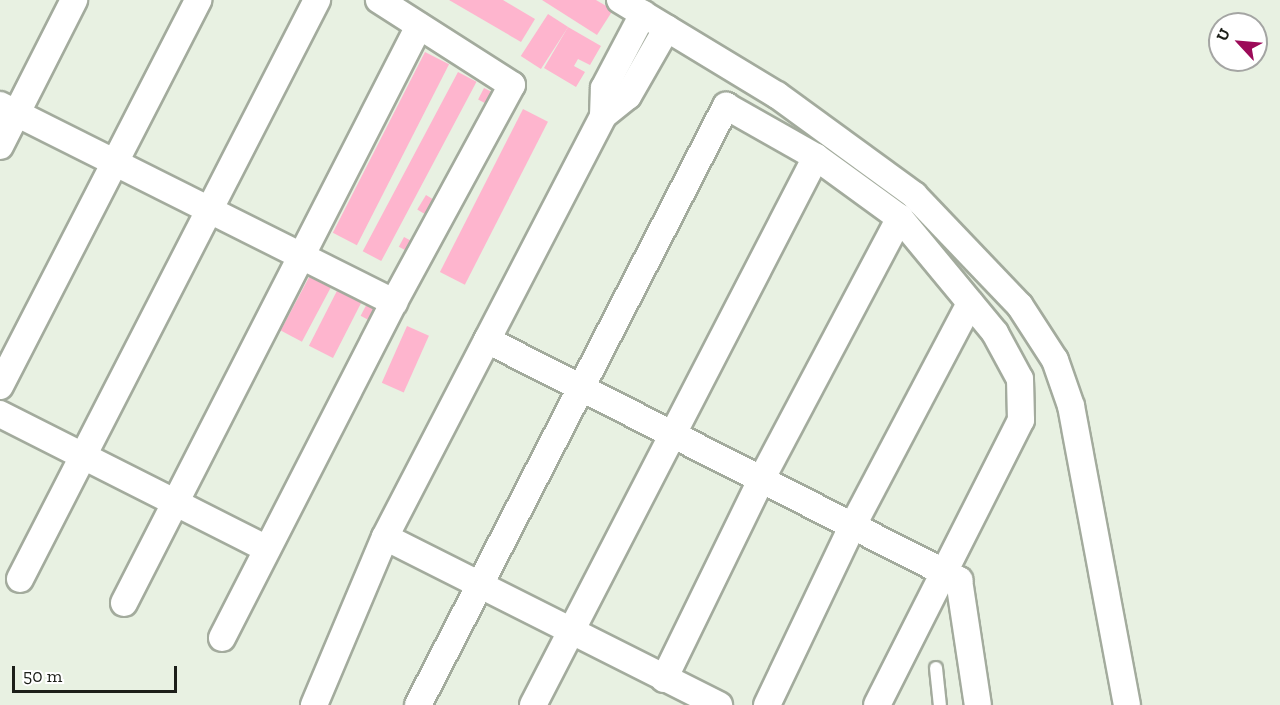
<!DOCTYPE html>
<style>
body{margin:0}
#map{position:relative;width:1280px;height:705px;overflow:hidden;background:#e8f1e2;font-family:"Zilla Slab",serif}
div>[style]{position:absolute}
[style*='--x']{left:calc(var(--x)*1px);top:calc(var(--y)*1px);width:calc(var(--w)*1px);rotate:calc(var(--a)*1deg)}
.building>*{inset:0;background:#feb5ce;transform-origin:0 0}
.roads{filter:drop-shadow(2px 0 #a3ab9d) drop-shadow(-2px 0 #a3ab9d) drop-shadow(0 2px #a3ab9d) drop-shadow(0 -2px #a3ab9d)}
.service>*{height:12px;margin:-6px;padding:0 6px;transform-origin:6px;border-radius:6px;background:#fff}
.minor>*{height:26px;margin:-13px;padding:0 13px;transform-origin:13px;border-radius:13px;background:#fff}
span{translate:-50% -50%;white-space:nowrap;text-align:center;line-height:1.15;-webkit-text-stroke:4.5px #fff;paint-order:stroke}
.north{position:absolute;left:1208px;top:12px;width:60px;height:60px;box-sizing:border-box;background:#fff;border:2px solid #a4a5a3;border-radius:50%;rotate:296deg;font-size:16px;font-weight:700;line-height:24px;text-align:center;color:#1c1f19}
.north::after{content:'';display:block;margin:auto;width:21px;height:27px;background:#9c0a58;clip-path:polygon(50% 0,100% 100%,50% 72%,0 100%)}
.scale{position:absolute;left:12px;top:666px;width:165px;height:27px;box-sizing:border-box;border:3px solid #1c1f19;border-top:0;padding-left:8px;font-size:18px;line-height:21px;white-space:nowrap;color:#1c1f19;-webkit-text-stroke:4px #fff;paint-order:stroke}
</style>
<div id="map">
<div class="building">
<i style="clip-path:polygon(449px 0,503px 0,535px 19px,521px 42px)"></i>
<i style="clip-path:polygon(542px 0,596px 0,613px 10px,597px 35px)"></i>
<i style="left:548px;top:14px;width:24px;height:50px;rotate:33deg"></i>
<i style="clip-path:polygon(568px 27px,601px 46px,590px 65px,578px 59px,574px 66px,585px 72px,576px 87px,544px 68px)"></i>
<i style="left:425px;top:52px;width:27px;height:203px;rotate:27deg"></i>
<i style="left:458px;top:72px;width:21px;height:203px;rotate:28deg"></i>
<i style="left:484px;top:88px;width:9px;height:13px;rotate:27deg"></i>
<i style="left:523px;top:109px;width:28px;height:183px;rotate:27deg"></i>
<i style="left:426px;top:195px;width:12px;height:17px;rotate:31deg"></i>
<i style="left:404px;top:237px;width:15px;height:11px;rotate:28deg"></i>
<i style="left:315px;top:266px;width:24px;height:73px;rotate:28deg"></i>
<i style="left:343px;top:279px;width:27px;height:75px;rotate:27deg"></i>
<i style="left:370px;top:298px;width:17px;height:20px;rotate:28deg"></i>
<i style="left:407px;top:326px;width:24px;height:62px;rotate:24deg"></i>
</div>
<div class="roads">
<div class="service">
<i style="--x:936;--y:668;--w:37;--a:84"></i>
</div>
<div class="minor">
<i style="--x:620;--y:0;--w:184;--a:31.2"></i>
<i style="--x:777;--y:95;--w:170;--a:36.1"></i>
<i style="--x:914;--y:195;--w:153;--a:46.3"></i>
<i style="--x:1020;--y:306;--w:64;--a:57.1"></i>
<i style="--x:1055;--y:360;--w:49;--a:70.8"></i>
<i style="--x:1071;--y:406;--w:304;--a:79.4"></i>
<i style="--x:0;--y:105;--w:441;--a:26.6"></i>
<i style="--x:603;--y:116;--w:32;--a:-39"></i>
<i style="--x:628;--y:96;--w:78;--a:-60.2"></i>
<i style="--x:0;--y:146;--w:164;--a:-63.1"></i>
<i style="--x:487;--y:340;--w:530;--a:26.95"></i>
<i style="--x:959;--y:580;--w:126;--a:81.4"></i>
<i style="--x:0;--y:386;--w:434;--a:-62.8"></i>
<i style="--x:0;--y:414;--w:299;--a:26.8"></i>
<i style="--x:385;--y:537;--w:374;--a:26.7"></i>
<i style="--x:20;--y:579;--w:651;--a:-62.84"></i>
<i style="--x:124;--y:603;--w:648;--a:-62.92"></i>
<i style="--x:222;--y:638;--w:377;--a:-62.9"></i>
<i style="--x:394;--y:302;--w:247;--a:-61.5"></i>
<i style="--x:512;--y:85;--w:158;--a:-147.4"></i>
<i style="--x:664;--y:679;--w:221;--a:-64"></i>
<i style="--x:761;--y:480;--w:297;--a:-62.1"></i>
<i style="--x:314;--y:705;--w:182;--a:-67.1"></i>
<i style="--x:385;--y:537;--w:474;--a:-62.6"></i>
<i style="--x:603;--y:116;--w:28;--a:-88"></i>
<i style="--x:604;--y:88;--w:84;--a:-62.2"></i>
<i style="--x:418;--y:705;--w:674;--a:-62.79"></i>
<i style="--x:726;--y:106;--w:103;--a:29.5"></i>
<i style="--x:816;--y:157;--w:104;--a:36"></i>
<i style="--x:900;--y:218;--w:149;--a:50.4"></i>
<i style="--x:995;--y:333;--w:52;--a:61.5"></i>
<i style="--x:1020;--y:379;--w:41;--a:88.6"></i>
<i style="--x:1021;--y:420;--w:319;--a:116.8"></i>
<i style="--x:533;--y:705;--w:617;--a:-62.69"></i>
<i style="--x:767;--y:705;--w:197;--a:-64.5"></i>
<i style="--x:852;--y:527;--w:253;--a:-62.2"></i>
</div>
</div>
<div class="north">U</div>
<div class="scale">50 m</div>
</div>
